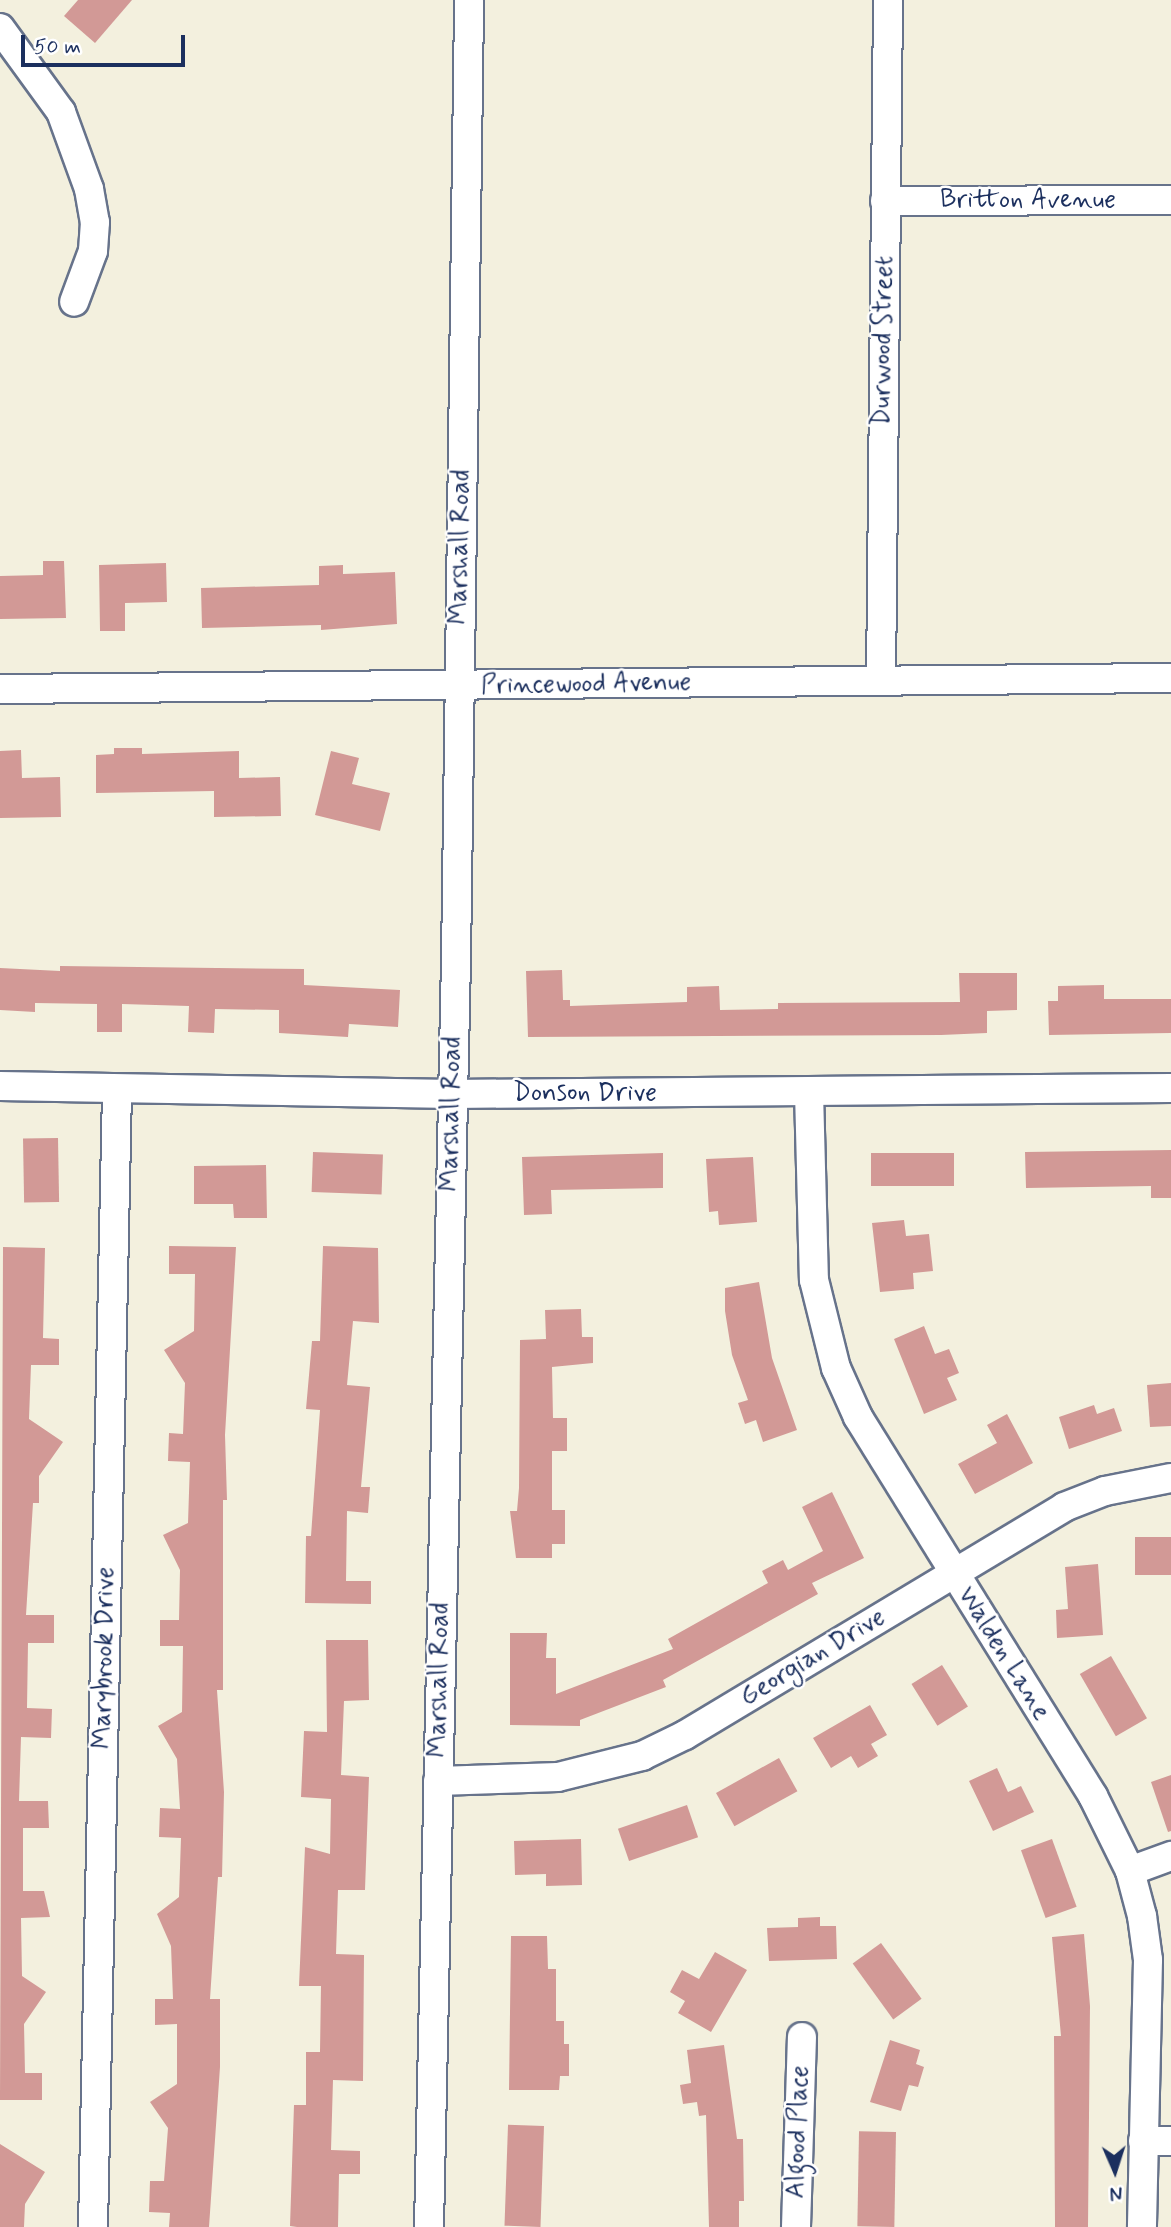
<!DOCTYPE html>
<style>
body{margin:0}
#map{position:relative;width:1171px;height:2227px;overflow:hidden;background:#f3f0de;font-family:Mynerve,sans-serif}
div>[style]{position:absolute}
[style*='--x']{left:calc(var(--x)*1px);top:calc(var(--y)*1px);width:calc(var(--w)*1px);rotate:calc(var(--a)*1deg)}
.building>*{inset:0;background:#d29996;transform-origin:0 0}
.roads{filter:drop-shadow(2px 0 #67738b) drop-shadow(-2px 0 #67738b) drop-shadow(0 2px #67738b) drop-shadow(0 -2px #67738b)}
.minor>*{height:28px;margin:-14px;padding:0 14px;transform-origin:14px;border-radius:14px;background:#fff}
span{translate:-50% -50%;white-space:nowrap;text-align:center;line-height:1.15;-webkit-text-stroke:5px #fff;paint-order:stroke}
.street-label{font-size:26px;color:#1b2f5e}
.north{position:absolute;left:1080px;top:2136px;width:70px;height:70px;-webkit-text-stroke:5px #fff;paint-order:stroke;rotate:177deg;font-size:19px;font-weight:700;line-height:28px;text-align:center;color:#1b2f5e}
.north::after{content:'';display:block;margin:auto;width:24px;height:32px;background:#1b2f5e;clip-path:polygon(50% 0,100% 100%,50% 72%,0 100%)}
.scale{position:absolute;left:21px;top:35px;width:164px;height:32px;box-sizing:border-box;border:4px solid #1b2f5e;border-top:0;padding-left:9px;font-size:21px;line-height:24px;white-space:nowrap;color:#1b2f5e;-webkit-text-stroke:5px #fff;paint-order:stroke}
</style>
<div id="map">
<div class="building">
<i style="clip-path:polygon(78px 0,132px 0,95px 43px,64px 16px)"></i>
<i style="clip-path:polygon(43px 561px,64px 561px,66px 618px,0 619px,0 576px,43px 575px)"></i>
<i style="clip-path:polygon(166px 563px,167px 602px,125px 603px,125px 631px,100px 631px,99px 565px)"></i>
<i style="clip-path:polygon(343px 565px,343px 574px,395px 572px,397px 624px,321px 630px,321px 625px,202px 628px,201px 588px,319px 585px,319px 566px)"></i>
<i style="clip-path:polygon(114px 748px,142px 748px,142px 754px,239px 751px,239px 778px,280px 777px,281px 816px,214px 817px,214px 791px,96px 793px,96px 755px,114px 754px)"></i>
<i style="clip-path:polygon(21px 750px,22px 778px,60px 777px,61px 817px,0 818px,0 751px)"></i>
<i style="clip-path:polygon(331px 751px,359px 758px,352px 784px,390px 793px,380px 831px,315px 815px)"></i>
<i style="clip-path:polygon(60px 966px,304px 969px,304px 985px,400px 990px,398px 1027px,349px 1024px,348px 1037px,279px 1033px,279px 1010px,215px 1009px,214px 1033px,188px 1032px,189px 1006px,122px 1004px,122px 1032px,97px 1032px,97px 1004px,35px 1003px,35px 1012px,0 1010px,0 968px,60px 971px)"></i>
<i style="clip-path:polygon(562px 970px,563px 1000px,570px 1000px,570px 1006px,687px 1002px,687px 987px,719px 986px,720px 1010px,778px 1009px,778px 1003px,960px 1002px,959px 973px,1017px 973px,1017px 1010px,987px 1011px,987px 1033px,941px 1035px,528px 1037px,526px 971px)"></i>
<i style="clip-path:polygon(1104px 985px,1104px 999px,1171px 999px,1171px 1033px,1049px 1035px,1048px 1001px,1058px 1001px,1058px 986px)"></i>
<i style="left:58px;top:1138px;width:64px;height:35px;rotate:89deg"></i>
<i style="clip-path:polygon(1171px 1150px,1171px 1198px,1151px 1198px,1151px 1186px,1026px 1188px,1025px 1152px)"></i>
<i style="left:313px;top:1152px;width:70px;height:40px;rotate:2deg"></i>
<i style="clip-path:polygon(663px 1153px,663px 1188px,551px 1190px,552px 1214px,524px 1215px,522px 1157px)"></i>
<i style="left:954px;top:1153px;width:33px;height:83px;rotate:90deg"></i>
<i style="clip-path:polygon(753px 1157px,757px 1222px,719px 1225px,718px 1211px,709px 1212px,706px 1159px)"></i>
<i style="clip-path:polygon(266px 1165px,267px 1218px,234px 1218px,233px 1204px,194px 1204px,194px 1166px)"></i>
<i style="clip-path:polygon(904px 1220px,906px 1236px,929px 1234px,933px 1271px,913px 1273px,914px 1289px,880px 1292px,872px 1223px)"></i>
<i style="clip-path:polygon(169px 1246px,236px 1247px,225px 1435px,227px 1500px,223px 1500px,223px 1690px,217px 1690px,224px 1792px,222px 1877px,218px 1877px,210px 1999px,220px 1999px,220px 2067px,209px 2227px,169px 2227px,170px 2213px,149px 2212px,150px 2181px,164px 2181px,168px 2128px,150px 2102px,177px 2084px,177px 2024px,155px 2025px,155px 1999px,173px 1999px,171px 1946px,157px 1914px,179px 1897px,181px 1838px,159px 1837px,160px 1808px,180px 1809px,177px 1759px,158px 1726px,182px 1712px,183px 1646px,160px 1646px,160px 1620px,179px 1620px,180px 1570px,163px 1535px,188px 1523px,190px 1462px,168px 1461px,169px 1433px,183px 1434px,185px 1383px,164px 1350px,194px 1331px,195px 1274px,169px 1274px)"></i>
<i style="clip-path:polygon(323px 1246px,378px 1248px,379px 1323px,353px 1321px,347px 1385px,370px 1387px,361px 1487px,370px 1487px,368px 1513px,347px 1511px,346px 1581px,371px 1581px,371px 1604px,305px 1603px,306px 1536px,311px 1536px,320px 1410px,306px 1409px,312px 1341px,320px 1341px)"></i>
<i style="clip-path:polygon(3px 1247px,45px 1248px,43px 1338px,59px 1339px,59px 1365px,31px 1365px,29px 1419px,63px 1442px,39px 1476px,39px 1503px,33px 1503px,26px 1615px,54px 1615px,54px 1643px,28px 1643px,27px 1708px,52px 1709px,51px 1738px,21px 1737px,19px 1801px,48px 1801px,49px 1828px,23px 1828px,23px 1891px,44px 1891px,50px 1917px,21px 1918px,22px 1976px,46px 1992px,24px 2024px,25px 2073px,42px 2073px,42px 2100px,0 2100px)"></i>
<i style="clip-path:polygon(759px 1282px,772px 1358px,797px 1430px,763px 1442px,756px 1420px,745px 1424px,738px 1403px,748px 1400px,732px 1355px,725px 1311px,725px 1288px)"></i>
<i style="clip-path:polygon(581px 1309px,582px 1337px,593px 1337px,593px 1363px,552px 1367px,553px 1418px,567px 1418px,567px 1451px,552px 1451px,552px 1510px,565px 1510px,565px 1544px,552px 1544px,552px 1558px,516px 1558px,510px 1511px,517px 1511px,519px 1488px,520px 1340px,546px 1339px,545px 1310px)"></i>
<i style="clip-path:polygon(924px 1326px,935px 1354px,949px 1349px,959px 1373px,947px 1378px,957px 1400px,924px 1414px,894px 1339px)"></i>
<i style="clip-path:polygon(1171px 1383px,1171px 1426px,1150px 1427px,1147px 1385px)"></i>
<i style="clip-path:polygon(1094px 1405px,1097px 1414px,1114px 1408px,1122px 1431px,1069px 1449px,1059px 1417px)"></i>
<i style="clip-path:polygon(1007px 1414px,1033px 1463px,975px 1494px,958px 1464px,997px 1443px,987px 1425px)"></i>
<i style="clip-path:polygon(832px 1492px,864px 1558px,812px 1583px,818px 1594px,663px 1680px,666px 1687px,580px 1720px,580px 1726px,510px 1725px,510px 1633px,547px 1633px,546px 1658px,556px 1658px,556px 1694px,673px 1649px,668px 1639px,768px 1583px,762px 1571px,783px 1560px,788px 1570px,823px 1551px,802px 1507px)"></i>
<i style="left:1171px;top:1537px;width:38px;height:36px;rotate:90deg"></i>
<i style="clip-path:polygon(1098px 1564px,1103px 1635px,1057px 1638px,1056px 1610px,1068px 1609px,1065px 1567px)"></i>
<i style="clip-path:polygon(326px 1640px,368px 1640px,369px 1700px,344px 1701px,341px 1775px,369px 1777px,365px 1890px,338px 1890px,336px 1954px,364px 1955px,363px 2081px,333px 2080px,331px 2150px,360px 2151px,360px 2174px,339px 2174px,338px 2227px,297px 2227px,290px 2226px,294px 2105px,306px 2105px,306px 2052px,320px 2052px,321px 1986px,299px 1986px,305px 1847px,330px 1854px,331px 1799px,301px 1797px,304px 1731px,327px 1732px)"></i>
<i style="left:1111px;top:1656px;width:72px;height:36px;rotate:60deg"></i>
<i style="left:942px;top:1665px;width:49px;height:36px;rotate:58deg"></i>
<i style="clip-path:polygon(870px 1705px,887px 1735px,871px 1744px,878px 1756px,858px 1768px,851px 1756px,831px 1768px,813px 1738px)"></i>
<i style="left:779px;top:1758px;width:38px;height:72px;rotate:61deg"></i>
<i style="clip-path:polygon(997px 1768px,1008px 1792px,1021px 1786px,1034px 1812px,993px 1831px,969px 1781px)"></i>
<i style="clip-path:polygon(1171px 1775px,1171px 1831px,1168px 1832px,1151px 1782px)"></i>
<i style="left:687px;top:1805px;width:34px;height:73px;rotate:71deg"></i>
<i style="clip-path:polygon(581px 1839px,582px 1885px,546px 1886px,546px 1874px,515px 1875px,514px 1841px)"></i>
<i style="left:1052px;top:1839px;width:72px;height:33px;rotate:70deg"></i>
<i style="clip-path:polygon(820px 1917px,820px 1926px,836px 1926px,837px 1959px,769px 1961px,767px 1928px,798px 1927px,798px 1918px)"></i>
<i style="clip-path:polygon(1084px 1934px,1090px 2006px,1088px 2227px,1055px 2227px,1054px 2036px,1061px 2036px,1052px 1937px)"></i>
<i style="clip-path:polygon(511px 1936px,547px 1936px,548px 1969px,556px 1969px,556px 2021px,564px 2021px,564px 2044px,569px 2044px,569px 2076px,560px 2076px,559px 2090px,509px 2090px)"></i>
<i style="left:881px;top:1943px;width:69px;height:35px;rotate:54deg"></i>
<i style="clip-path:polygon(715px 1952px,747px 1970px,711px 2032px,678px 2013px,685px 2001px,670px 1992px,682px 1970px,699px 1979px)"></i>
<i style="clip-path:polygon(890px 2040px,920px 2050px,916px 2064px,924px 2067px,918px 2087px,909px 2085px,901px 2111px,870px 2102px)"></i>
<i style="clip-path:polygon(724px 2045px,737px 2139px,743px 2139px,744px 2201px,739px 2201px,739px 2227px,709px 2227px,706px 2115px,699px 2116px,697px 2102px,683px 2104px,680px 2085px,691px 2083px,687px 2050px)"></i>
<i style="left:544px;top:2126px;width:101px;height:36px;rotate:92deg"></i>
<i style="left:896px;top:2132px;width:95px;height:37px;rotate:91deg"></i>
<i style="clip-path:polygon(0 2144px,45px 2172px,25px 2204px,24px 2227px,0 2227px)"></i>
</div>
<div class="roads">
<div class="minor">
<i style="--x:0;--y:28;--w:104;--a:54"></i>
<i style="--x:61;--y:112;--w:82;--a:70"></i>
<i style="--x:89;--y:189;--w:34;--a:80"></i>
<i style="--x:95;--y:222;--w:29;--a:94"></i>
<i style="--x:93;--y:251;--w:54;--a:110.4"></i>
<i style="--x:885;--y:201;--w:286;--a:-0.2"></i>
<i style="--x:881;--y:681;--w:681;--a:-89.41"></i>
<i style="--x:0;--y:689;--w:1171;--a:-0.54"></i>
<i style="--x:0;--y:1086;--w:452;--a:1"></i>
<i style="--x:452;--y:1094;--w:719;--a:-0.48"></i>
<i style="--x:809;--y:1092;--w:188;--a:88.5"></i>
<i style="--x:814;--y:1280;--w:91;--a:76"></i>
<i style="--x:836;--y:1368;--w:54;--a:65.8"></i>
<i style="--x:858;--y:1417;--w:446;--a:58.2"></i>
<i style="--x:1093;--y:1796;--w:84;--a:63.7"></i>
<i style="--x:1130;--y:1871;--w:47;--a:75.1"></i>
<i style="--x:1142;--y:1916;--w:44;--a:82.2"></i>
<i style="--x:1148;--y:1960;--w:267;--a:91.3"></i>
<i style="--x:438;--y:1781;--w:120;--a:-1.9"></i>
<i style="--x:558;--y:1777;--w:87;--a:-14"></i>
<i style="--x:642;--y:1756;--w:48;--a:-26"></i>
<i style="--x:685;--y:1735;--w:442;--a:-31"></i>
<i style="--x:1064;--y:1507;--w:44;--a:-21.3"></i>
<i style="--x:1105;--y:1491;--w:67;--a:-11.1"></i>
<i style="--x:1130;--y:1871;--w:44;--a:-20.1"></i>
<i style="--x:1143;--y:2141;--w:28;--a:0"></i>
<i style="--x:93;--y:2227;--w:1138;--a:-88.79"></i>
<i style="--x:429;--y:2227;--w:1266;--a:-88.78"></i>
<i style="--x:456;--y:961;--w:961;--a:-89.22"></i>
<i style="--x:796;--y:2227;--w:190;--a:-88.2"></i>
</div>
</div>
<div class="street-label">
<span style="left:1028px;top:201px">Britton Avenue</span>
<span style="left:884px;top:341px;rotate:-89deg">Durwood Street</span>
<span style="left:461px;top:547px;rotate:-89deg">Marshall Road</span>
<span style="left:586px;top:685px;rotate:-1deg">Princewood Avenue</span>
<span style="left:585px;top:1094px">Donson Drive</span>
<span style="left:452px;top:1114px;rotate:-89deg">Marshall Road</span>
<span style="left:1003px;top:1654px;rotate:58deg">Walden Lane</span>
<span style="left:105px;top:1658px;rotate:-89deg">Marybrook Drive</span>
<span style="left:813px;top:1658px;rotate:-31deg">Georgian Drive</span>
<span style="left:440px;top:1680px;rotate:-89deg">Marshall Road</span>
<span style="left:799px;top:2132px;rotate:-88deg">Algood Place</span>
</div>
<div class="north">N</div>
<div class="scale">50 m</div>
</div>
